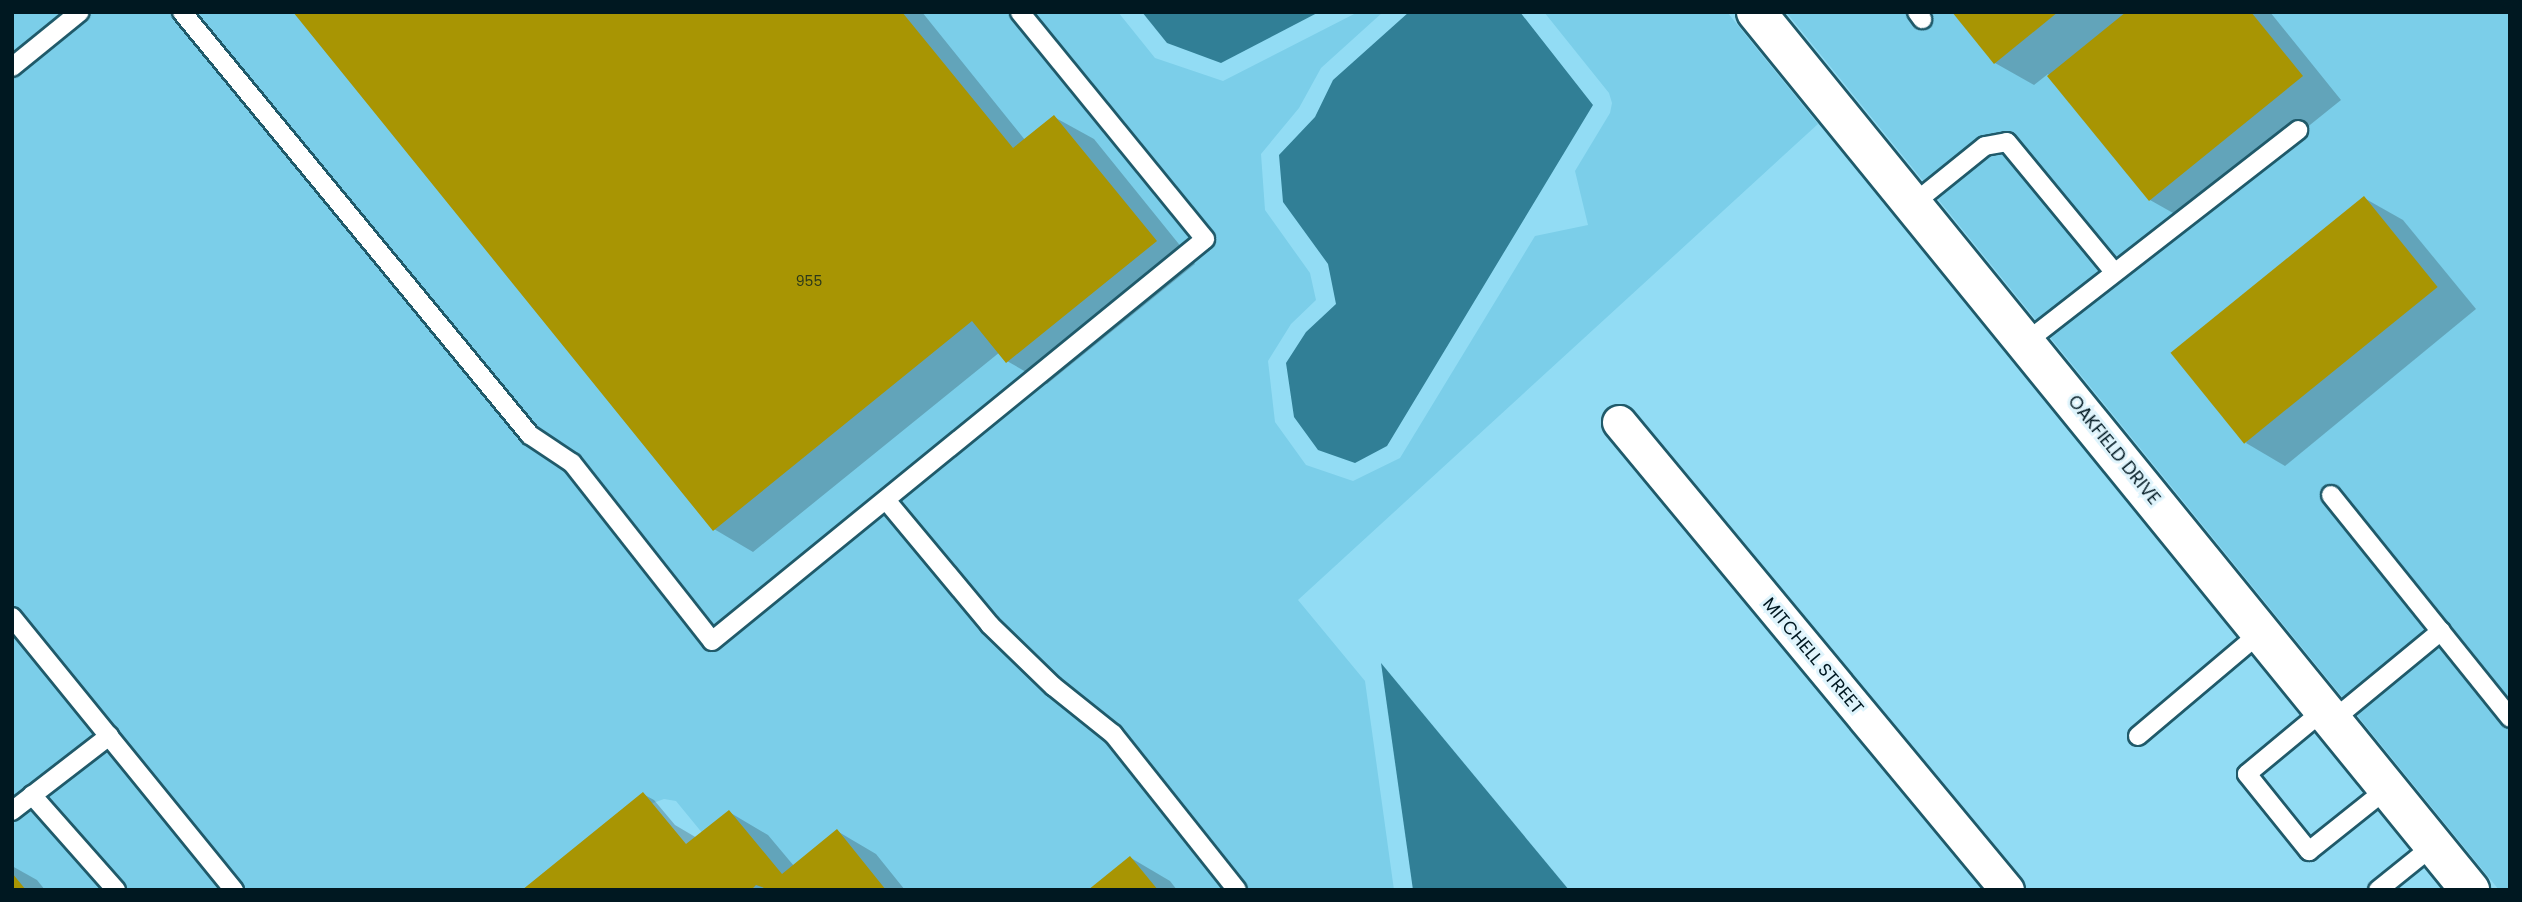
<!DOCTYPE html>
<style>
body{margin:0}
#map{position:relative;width:2522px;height:902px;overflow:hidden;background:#92dcf4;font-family:Poppins,sans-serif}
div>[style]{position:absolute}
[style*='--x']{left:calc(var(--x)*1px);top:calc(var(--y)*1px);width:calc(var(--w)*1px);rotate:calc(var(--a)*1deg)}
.built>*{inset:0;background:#7bcee9}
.water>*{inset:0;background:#317f96}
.shadow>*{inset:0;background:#0003}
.building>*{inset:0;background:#a89503;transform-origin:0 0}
.roads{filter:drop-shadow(2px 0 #205a6a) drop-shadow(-2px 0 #205a6a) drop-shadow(0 2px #205a6a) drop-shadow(0 -2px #205a6a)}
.service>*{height:18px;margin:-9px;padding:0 9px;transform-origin:9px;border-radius:9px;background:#fff}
.minor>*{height:33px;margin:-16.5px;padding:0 16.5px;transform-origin:16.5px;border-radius:16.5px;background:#fff}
.tertiary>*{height:38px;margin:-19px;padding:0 19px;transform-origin:19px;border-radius:19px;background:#fff}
span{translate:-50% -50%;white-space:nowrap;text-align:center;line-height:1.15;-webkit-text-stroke:6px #dff4fc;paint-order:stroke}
.number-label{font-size:14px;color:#2a371a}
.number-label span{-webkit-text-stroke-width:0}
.street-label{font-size:18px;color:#001821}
.frame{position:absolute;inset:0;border:14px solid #001821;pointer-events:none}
</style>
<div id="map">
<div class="built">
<i style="clip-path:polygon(12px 12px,1118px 12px,1155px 58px,1223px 81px,1358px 12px,1383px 12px,1321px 68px,1299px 108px,1261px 154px,1265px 210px,1310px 273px,1316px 300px,1291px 324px,1268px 361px,1275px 422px,1306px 465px,1353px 481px,1400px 458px,1535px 236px,1588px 225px,1575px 171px,1610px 113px,1612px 103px,1609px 93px,1544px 12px,1727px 12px,1818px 124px,1298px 600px,1365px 681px,1394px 890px,730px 890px,731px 868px,676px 801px,664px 799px,653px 803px,548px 890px,12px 890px)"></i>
<i style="clip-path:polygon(1786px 12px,2510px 12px,2510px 890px,2499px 890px)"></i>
</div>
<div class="water">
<i style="clip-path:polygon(1142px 12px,1319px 12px,1221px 63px,1167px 43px)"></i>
<i style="clip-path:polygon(1409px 12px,1520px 12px,1593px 105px,1387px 446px,1355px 463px,1318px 450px,1294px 417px,1286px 363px,1306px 332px,1336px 304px,1328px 264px,1283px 202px,1279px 155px,1315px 117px,1333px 80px)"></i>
<i style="clip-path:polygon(1381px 663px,1569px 890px,1413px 890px)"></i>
</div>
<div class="shadow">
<i style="clip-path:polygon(296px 12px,922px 12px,1025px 140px,1054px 117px,1094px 139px,1195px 264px,1047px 384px,1007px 361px,1000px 352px,753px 552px,714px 529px)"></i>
<i style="clip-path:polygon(1954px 12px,2270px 12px,2341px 100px,2189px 222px,2150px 200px,2048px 74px,2034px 85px,1995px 63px)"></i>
<i style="clip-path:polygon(2364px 198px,2403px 220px,2476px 309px,2285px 466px,2246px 443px)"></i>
<i style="clip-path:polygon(643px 794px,654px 800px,675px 825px,697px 838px,729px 812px,768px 835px,794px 866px,837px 831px,876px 854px,905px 890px,525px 890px)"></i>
<i style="clip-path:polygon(1131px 858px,1170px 881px,1177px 890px,1091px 890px)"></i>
<i style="clip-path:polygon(12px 866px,37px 880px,45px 890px,12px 890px)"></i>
</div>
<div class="building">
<i style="clip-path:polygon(293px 12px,902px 12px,1013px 148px,1054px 115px,1157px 241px,1006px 363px,972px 321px,713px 531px)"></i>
<i style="clip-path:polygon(1952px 12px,2058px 12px,1994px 64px)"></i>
<i style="clip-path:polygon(2126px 12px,2251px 12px,2303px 76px,2149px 201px,2047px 76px)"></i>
<i style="left:2364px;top:196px;width:117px;height:249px;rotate:51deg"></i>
<i style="clip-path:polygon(643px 792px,686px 844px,729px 810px,782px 874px,837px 829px,886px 890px,770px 890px,756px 885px,751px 890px,522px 890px)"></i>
<i style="clip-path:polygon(1130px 856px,1158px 890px,1088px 890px)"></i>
<i style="clip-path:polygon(12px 873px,26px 890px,12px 890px)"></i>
</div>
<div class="roads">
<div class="service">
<i style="--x:182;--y:12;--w:548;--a:50.56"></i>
<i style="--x:530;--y:435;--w:50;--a:33.7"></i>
<i style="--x:572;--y:463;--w:226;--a:51.8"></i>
<i style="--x:712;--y:641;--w:636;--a:-39.19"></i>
<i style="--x:1205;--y:239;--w:293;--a:-129.2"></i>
<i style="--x:1917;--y:12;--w:9;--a:54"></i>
<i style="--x:12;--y:67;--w:87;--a:-39"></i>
<i style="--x:1913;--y:204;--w:92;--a:-38.9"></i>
<i style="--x:1985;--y:146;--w:22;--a:-10"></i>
<i style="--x:2007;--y:142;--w:168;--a:50.5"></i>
<i style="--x:2026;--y:342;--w:345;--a:-37.9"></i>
<i style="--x:2331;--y:495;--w:286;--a:51.2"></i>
<i style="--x:886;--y:500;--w:163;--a:50.2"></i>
<i style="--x:990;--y:625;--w:88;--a:44.1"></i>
<i style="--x:1053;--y:686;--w:77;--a:38.7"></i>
<i style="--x:1113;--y:734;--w:199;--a:51.5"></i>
<i style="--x:12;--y:617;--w:352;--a:50.9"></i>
<i style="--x:2324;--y:710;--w:100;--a:140.3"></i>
<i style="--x:2247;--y:774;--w:99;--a:51.2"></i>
<i style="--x:2309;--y:851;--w:101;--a:-38.6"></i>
<i style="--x:2333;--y:720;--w:140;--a:-39.5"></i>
<i style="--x:2138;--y:736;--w:161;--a:-40.2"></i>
<i style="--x:32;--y:795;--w:127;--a:48.5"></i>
<i style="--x:12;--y:811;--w:123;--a:-37.7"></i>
<i style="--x:2378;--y:890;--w:72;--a:-38.8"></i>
</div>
<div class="minor">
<i style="--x:1619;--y:422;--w:608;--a:50.34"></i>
</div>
<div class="tertiary">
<i style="--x:1756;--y:12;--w:1132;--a:50.88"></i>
</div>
</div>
<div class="number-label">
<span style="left:809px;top:281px">955</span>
</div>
<div class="street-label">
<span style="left:2114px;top:450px;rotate:51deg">OAKFIELD DRIVE</span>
<span style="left:1813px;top:656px;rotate:50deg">MITCHELL STREET</span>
</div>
<div class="frame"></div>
</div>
